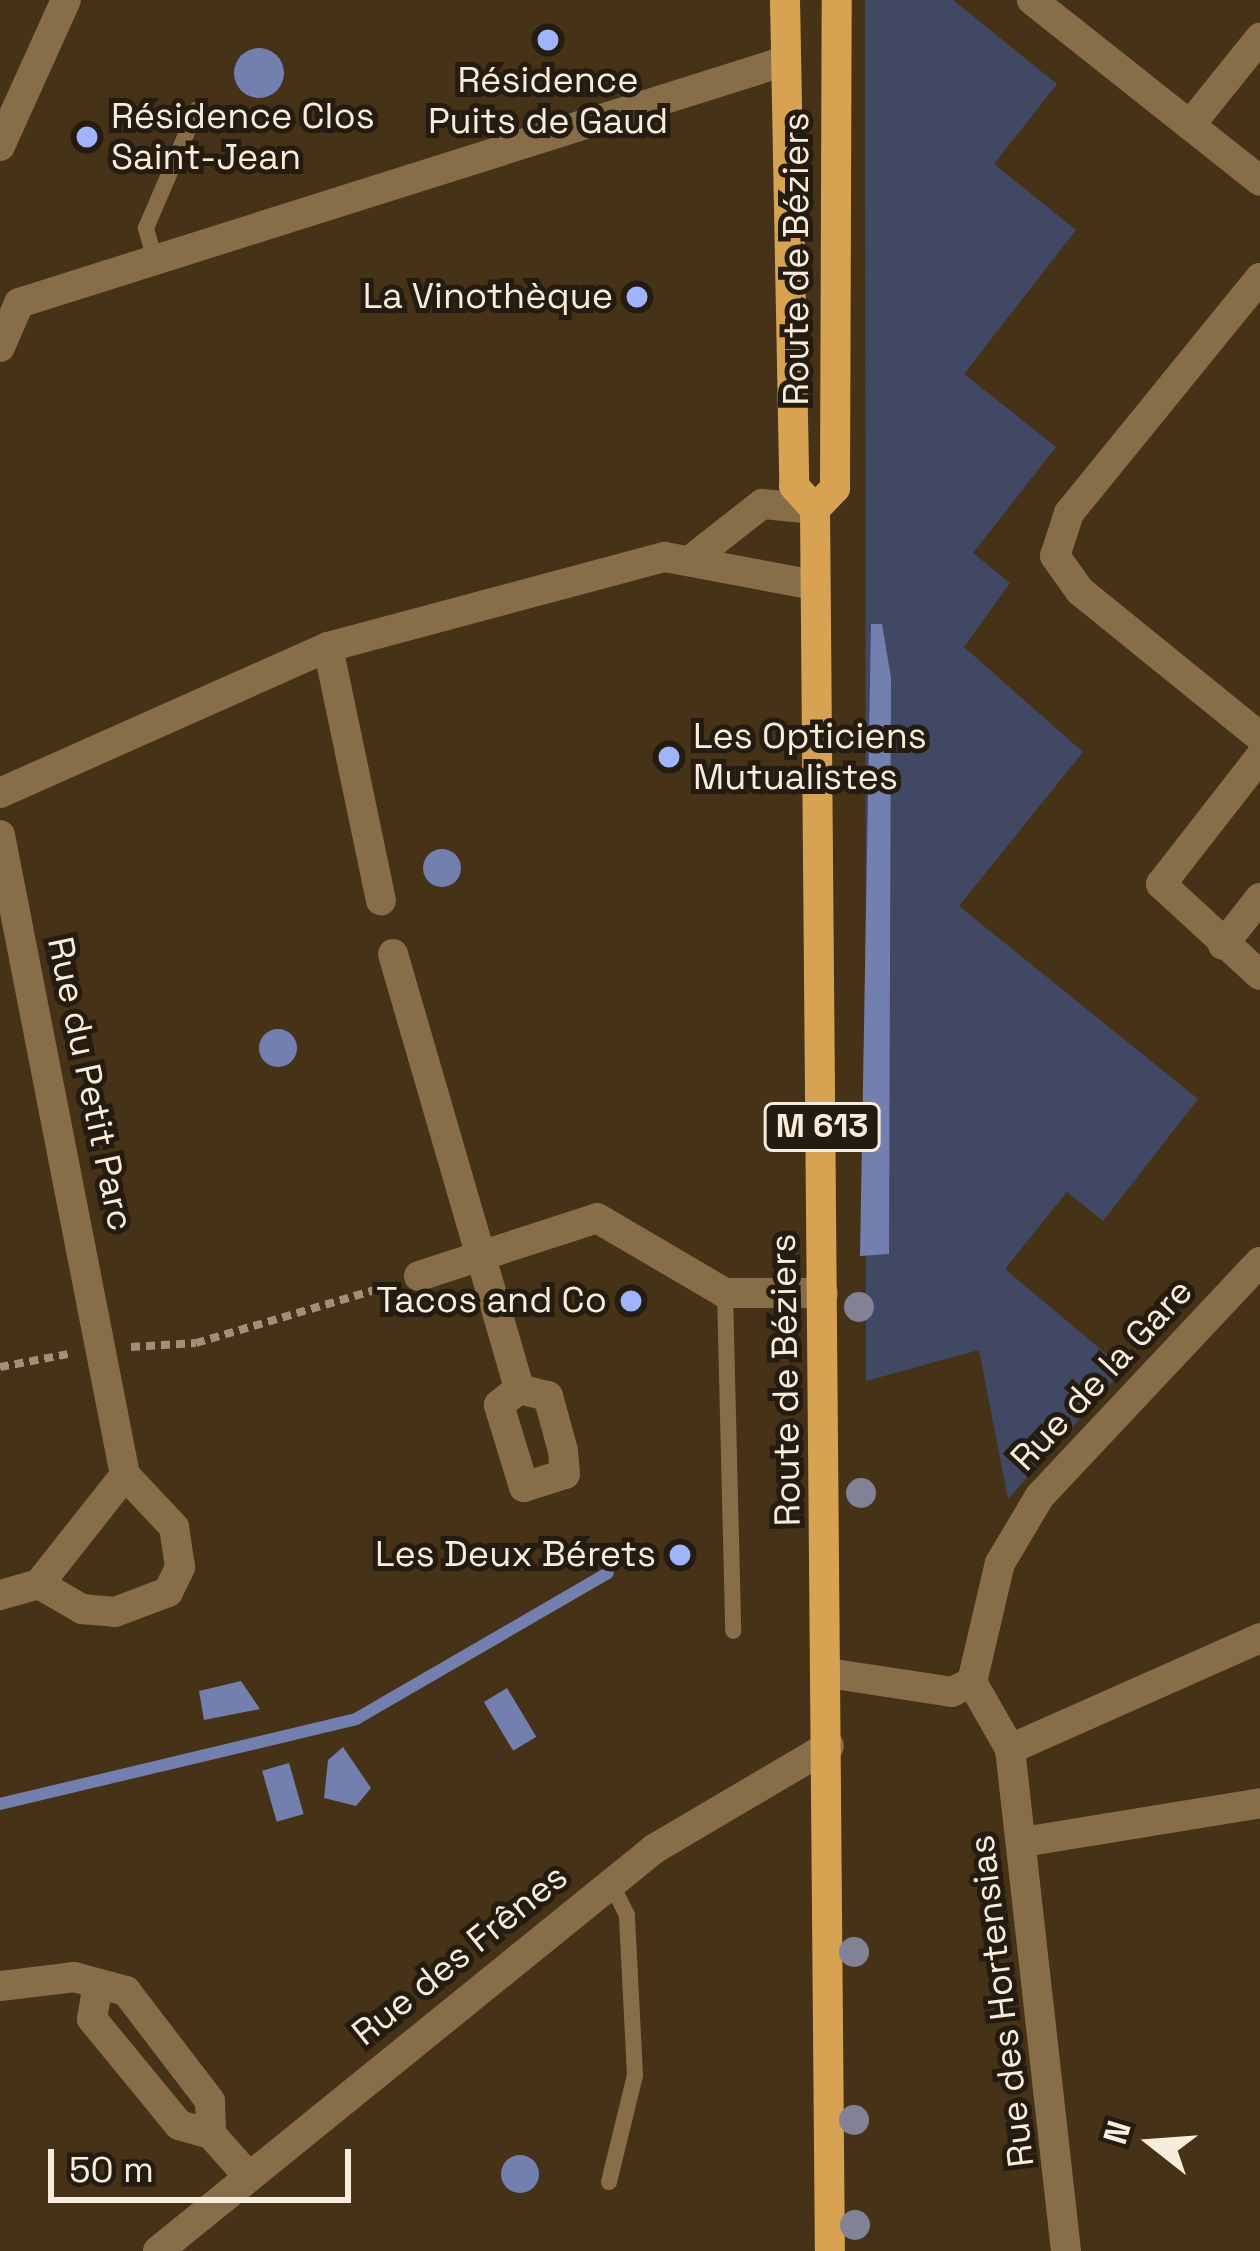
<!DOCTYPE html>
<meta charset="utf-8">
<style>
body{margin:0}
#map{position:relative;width:1260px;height:2251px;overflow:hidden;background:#453217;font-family:"Space Grotesk",sans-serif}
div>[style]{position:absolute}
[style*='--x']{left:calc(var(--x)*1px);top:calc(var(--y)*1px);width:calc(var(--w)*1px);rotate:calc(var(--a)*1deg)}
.green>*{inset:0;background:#414863}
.water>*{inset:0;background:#727faf;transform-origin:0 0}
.round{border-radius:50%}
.stream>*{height:12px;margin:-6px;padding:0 6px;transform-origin:6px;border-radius:6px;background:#727faf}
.path>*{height:8px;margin-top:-4px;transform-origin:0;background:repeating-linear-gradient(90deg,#a0907b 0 9px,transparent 0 15px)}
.lane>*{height:16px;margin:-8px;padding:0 8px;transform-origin:8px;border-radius:8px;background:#876e49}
.street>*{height:30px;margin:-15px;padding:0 15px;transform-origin:15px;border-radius:15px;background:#876e49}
.primary>*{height:30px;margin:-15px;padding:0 15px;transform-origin:15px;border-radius:15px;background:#d7a353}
.trees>*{width:30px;height:30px;margin:-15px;border-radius:50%;background:#828296}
.dots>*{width:33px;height:33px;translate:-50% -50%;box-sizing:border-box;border:6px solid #241c10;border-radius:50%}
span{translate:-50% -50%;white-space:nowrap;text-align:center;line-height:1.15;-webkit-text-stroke:10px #241c10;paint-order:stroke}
.shield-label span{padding:3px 9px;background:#241c10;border:3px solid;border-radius:9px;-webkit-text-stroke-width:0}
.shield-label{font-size:33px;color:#f8ecdc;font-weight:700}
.poi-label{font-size:36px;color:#f8ecdc}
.left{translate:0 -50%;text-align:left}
.right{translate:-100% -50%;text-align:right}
.street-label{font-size:36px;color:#f8ecdc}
.north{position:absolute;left:1092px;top:2083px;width:120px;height:120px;-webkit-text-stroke:9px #241c10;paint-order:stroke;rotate:287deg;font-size:33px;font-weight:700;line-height:48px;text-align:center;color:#f8ecdc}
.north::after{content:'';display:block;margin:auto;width:42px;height:54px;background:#f8ecdc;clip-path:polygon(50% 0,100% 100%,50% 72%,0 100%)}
.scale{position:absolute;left:48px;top:2149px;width:303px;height:54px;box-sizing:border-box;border:6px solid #f8ecdc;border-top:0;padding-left:15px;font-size:36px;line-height:42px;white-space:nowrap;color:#f8ecdc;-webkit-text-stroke:9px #241c10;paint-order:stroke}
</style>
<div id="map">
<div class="green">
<i style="clip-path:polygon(865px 0,953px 0,1057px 84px,994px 164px,1076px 230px,964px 374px,1056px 447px,973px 553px,1010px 583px,964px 647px,1083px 752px,959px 906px,1198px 1099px,1103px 1221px,1067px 1192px,1005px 1269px,1124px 1369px,1008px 1499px,979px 1350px,866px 1381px)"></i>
</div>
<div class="water">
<i class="round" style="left:234px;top:48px;width:50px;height:50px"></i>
<i style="clip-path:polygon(871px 624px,882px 624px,891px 678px,889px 1254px,860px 1256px)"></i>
<i class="round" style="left:423px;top:849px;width:38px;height:38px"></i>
<i class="round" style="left:259px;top:1029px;width:38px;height:38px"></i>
<i style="clip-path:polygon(241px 1681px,260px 1709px,204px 1720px,199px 1691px)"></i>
<i style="left:507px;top:1688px;width:57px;height:27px;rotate:59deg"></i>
<i style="clip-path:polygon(343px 1747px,371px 1788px,356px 1806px,324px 1798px,328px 1760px)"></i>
<i style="left:289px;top:1763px;width:53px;height:28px;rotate:74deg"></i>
<i class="round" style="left:501px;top:2155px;width:38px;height:38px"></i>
</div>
<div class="stream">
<i style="--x:0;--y:1804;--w:366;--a:-13.4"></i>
<i style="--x:356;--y:1719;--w:291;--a:-30.1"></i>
</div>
<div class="path">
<i style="--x:131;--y:1347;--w:65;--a:-3.5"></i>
<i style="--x:196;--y:1343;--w:201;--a:-16.5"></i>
<i style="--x:0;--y:1367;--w:69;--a:-10.8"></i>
</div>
<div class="lane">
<i style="--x:155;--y:260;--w:33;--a:-106"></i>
<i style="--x:146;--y:228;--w:129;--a:-66.8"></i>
<i style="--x:725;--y:1293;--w:338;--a:88.6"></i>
<i style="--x:609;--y:2182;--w:110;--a:-76.3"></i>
<i style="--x:635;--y:2075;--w:160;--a:-92.9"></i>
<i style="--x:627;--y:1915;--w:36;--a:-117"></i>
</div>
<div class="street">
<i style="--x:1032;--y:0;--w:291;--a:38.4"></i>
<i style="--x:1190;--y:125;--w:112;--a:-51.2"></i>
<i style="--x:0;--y:146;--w:160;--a:-65.7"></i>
<i style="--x:1260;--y:278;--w:303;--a:129.1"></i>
<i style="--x:1069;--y:513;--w:45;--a:108"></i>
<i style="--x:1055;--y:556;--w:43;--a:54.5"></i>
<i style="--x:1080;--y:591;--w:232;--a:39"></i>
<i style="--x:19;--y:303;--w:803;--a:-17.53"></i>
<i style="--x:0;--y:347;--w:48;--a:-66.6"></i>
<i style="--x:697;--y:555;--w:83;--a:-38.1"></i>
<i style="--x:762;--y:504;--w:53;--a:5.4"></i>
<i style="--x:328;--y:647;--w:259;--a:78.2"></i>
<i style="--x:1260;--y:757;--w:161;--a:127.9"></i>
<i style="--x:1161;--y:884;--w:134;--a:42.6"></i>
<i style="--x:0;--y:793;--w:359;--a:-24"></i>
<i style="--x:328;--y:647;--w:349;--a:-15"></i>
<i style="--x:665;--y:557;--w:153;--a:10.6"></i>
<i style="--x:0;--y:835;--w:652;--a:78.95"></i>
<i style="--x:125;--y:1475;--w:139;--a:128.3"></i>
<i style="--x:39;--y:1584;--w:41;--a:164.2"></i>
<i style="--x:1223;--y:945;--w:60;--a:-51.8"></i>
<i style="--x:393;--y:954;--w:453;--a:73.8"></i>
<i style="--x:519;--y:1389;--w:30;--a:14"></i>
<i style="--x:548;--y:1396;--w:57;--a:74.7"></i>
<i style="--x:563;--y:1451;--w:23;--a:85"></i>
<i style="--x:565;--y:1474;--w:43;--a:162.4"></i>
<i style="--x:524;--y:1487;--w:86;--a:-107"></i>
<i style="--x:499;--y:1405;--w:26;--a:-39"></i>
<i style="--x:419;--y:1276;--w:187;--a:-18"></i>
<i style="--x:597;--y:1218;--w:148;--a:30.4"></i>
<i style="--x:725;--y:1293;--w:98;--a:0"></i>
<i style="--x:39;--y:1584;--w:50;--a:30.2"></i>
<i style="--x:82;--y:1609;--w:33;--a:5"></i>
<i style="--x:115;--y:1612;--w:57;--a:-20.7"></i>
<i style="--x:168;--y:1592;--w:28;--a:-64"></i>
<i style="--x:180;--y:1567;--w:40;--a:-98.5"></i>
<i style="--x:174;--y:1527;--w:71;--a:-133.3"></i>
<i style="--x:828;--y:1673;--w:125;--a:8.7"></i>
<i style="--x:952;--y:1692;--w:22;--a:-27"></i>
<i style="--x:972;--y:1682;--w:77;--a:60.4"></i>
<i style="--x:1010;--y:1749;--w:505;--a:83.63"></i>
<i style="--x:972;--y:1682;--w:122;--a:-76.8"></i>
<i style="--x:1000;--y:1563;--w:78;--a:-59.2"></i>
<i style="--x:1040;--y:1496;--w:321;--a:-46.8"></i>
<i style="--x:1010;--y:1749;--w:274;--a:-23.9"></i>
<i style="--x:1023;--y:1842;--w:240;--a:-9.3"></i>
<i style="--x:0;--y:1986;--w:75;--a:-6.9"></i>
<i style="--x:74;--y:1977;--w:54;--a:15.1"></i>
<i style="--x:126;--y:1991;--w:138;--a:52.6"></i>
<i style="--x:210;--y:2101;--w:33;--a:88"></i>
<i style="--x:97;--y:1990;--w:29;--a:100"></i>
<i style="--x:92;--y:2019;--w:137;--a:50.6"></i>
<i style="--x:179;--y:2125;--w:33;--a:16"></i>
<i style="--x:211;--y:2134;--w:57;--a:48.5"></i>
<i style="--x:158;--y:2251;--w:638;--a:-39.02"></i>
<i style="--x:654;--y:1849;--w:203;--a:-30.5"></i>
</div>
<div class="primary">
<i style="--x:785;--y:0;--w:486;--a:88.9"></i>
<i style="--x:794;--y:486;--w:31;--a:48"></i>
<i style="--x:815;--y:509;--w:1742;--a:89.51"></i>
<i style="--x:815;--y:509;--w:29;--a:-46"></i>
<i style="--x:835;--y:488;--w:488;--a:-89.8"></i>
</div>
<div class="trees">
<i style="left:859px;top:1307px"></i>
<i style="left:861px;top:1493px"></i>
<i style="left:854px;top:1952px"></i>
<i style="left:854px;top:2120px"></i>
<i style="left:855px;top:2225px"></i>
</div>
<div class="dots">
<i style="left:548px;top:40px;background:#a0b3fd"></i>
<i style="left:87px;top:137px;background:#a0b3fd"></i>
<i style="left:637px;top:297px;background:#a0b3fd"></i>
<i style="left:669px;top:757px;background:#a0b3fd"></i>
<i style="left:631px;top:1301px;background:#a0b3fd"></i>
<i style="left:680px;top:1555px;background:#a0b3fd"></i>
</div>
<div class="shield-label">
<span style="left:822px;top:1127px">M 613</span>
</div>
<div class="poi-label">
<span style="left:548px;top:101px">Résidence<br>Puits de Gaud</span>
<span class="left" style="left:111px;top:137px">Résidence Clos<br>Saint-Jean</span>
<span class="right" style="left:613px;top:297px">La Vinothèque</span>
<span class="left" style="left:693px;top:757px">Les Opticiens<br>Mutualistes</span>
<span class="right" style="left:607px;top:1301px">Tacos and Co</span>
<span class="right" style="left:656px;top:1555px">Les Deux Bérets</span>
</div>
<div class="street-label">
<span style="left:797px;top:259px;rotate:-90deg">Route de Béziers</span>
<span style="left:90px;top:1084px;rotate:78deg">Rue du Petit Parc</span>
<span style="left:1102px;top:1375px;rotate:-47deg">Rue de la Gare</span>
<span style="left:786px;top:1380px;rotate:-91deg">Route de Béziers</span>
<span style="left:460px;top:1955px;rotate:-39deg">Rue des Frênes</span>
<span style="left:1002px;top:2001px;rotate:-97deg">Rue des Hortensias</span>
</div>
<div class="north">N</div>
<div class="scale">50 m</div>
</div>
